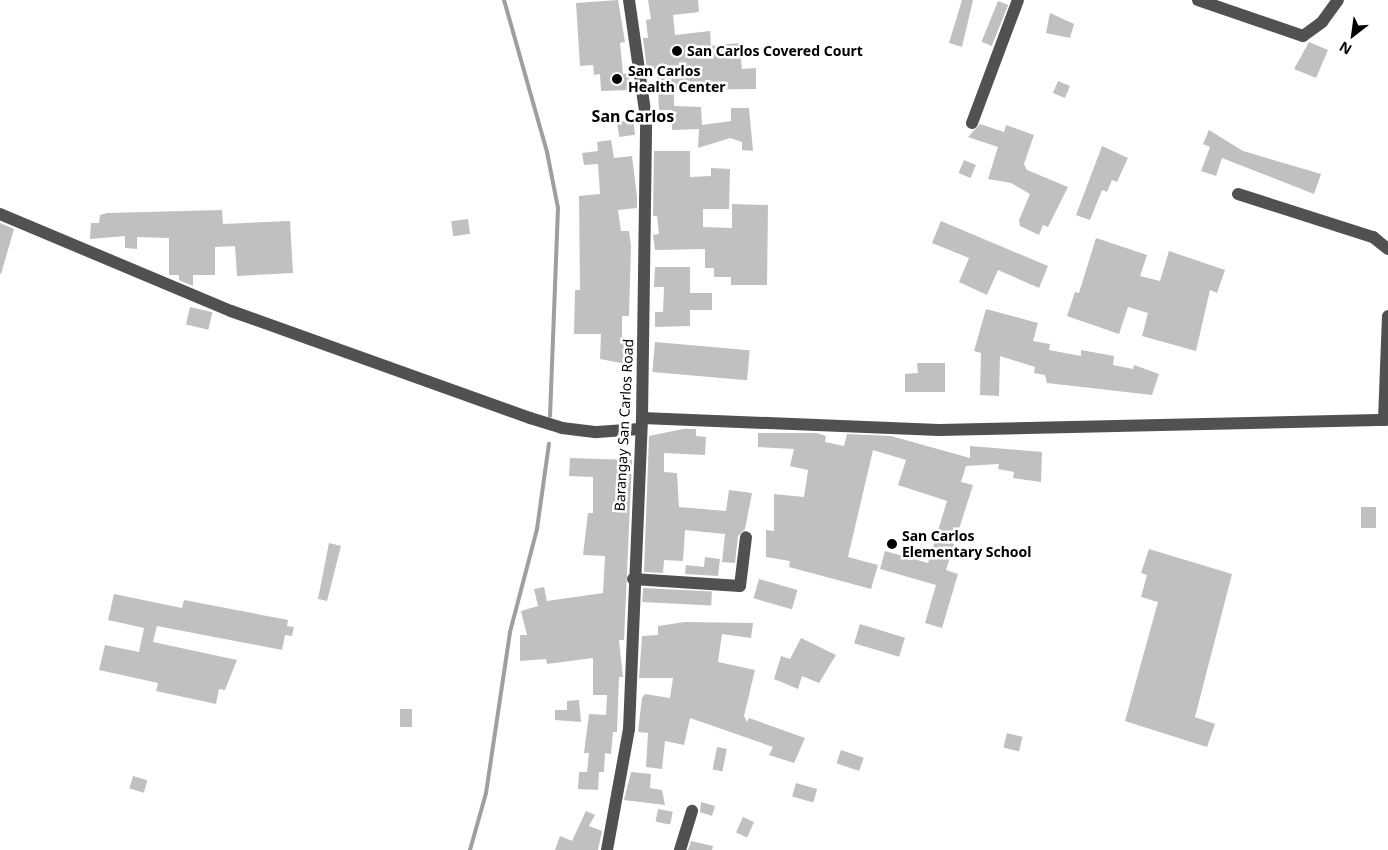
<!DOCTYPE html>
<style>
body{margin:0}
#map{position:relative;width:1388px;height:850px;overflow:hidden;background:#fff;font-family:"Noto Sans",sans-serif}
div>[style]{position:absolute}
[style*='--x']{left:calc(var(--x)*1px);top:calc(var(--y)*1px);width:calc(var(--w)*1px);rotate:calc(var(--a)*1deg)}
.stream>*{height:4px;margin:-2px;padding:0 2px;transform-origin:2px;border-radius:2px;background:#9f9f9f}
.building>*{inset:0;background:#c0c0c0;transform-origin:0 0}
.minor>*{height:12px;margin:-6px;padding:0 6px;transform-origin:6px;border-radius:6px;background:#515151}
.dots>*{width:14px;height:14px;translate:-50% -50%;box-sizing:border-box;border:2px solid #fff;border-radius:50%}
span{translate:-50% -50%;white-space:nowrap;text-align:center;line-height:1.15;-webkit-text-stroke:5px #fff;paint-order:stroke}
.poi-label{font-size:14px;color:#000;font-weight:700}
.left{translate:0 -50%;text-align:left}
.street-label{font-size:14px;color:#000}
.quarter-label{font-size:16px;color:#000;font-weight:700}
.north{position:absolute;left:1328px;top:10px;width:50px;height:50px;-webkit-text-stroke:4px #fff;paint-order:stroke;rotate:210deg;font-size:14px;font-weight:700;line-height:20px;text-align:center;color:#000}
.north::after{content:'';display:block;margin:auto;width:18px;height:22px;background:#000;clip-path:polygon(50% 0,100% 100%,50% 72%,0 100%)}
</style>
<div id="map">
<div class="stream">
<i style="--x:504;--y:0;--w:158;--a:74.2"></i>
<i style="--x:547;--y:152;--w:57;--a:78.9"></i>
<i style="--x:558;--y:208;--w:208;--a:92.2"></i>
<i style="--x:470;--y:850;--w:59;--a:-74.3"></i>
<i style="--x:486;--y:793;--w:163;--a:-81.5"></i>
<i style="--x:510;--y:632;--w:106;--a:-75.3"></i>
<i style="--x:537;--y:529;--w:86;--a:-82"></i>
</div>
<div class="building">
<i style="clip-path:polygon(618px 0,625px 42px,620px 43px,623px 74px,629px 73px,630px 90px,601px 91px,600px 74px,594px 75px,593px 65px,580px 66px,576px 3px)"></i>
<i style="clip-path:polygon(648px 0,698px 0,699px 12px,673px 15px,675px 35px,710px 31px,711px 46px,739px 43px,742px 69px,756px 68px,756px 89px,674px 90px,674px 106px,701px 107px,702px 125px,731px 121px,731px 108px,749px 108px,753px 151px,742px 150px,742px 142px,730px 138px,698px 148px,699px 129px,672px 130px,672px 110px,659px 110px,657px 69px,647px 70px,643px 38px,648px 38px,646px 20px,651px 19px)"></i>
<i style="clip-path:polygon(962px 0,973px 0,962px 47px,949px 43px)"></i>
<i style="left:998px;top:1px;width:11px;height:44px;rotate:22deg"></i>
<i style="clip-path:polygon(1050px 13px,1074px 24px,1070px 38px,1046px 33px)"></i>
<i style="clip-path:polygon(1309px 42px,1328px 50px,1316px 78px,1294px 69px)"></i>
<i style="left:1058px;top:81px;width:13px;height:13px;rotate:23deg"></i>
<i style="left:633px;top:120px;width:15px;height:16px;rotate:82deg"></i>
<i style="clip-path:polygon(980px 124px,1004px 132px,1006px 125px,1034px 135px,1024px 164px,1027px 170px,1068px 187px,1048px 227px,1043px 225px,1039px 235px,1020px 226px,1019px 220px,1030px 194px,1011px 183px,988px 179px,998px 147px,968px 137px)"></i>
<i style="clip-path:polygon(1209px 130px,1243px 151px,1321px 174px,1314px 194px,1222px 158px,1216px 176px,1201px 171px,1210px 147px,1203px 144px)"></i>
<i style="clip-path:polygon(611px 140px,614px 158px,632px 156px,637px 197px,637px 208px,618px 210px,621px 231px,629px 231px,631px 246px,629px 316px,622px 316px,622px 337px,633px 340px,632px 365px,600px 359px,601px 334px,574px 334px,575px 290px,580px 290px,579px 196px,600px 194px,598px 164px,584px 165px,582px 153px,598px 151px,597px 142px)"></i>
<i style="clip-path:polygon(1102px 146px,1128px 158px,1117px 182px,1112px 180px,1107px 192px,1102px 190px,1090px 220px,1076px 215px)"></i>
<i style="clip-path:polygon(654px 151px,690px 151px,690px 177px,711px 176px,711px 168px,730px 169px,729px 209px,703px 209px,703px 227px,732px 228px,732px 204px,768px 205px,767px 285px,731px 285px,731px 277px,714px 277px,714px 268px,705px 268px,705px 249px,655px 250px,653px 235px,659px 234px,657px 216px,653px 216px)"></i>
<i style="left:964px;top:160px;width:13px;height:14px;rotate:23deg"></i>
<i style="clip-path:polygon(222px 210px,223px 224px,290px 221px,293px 273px,237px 276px,235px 246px,215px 247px,215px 275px,193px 275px,193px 286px,179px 280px,179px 275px,169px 275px,169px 238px,137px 237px,137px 249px,125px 248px,125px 236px,90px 239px,91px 223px,99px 223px,100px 215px,107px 213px)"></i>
<i style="left:468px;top:219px;width:15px;height:17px;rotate:82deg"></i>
<i style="clip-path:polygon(941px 221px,1048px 266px,1039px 288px,998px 270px,987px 295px,959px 282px,969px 258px,932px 243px)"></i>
<i style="clip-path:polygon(0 223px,14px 229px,1px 274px,0 274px)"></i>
<i style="clip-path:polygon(1096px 238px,1147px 255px,1140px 276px,1160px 281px,1169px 251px,1225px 270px,1217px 293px,1210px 290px,1196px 351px,1142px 336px,1148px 313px,1128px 307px,1119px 334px,1067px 316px,1075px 292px,1079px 293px)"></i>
<i style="clip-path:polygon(655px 267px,690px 267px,690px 293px,712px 293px,712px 310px,690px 310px,690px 326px,655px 327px,655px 312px,663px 312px,664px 287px,654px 287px)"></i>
<i style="left:190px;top:307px;width:23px;height:18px;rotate:13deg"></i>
<i style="clip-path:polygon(986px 309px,1038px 323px,1033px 341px,1050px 344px,1049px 350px,1081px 356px,1081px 350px,1114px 356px,1113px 365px,1133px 369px,1134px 365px,1159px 374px,1152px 395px,1047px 383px,1045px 375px,1034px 373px,1035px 367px,1000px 356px,999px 396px,980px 395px,981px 353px,974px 351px)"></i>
<i style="left:655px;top:342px;width:95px;height:30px;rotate:5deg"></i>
<i style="clip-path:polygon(917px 363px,945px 363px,945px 392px,905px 392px,905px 374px,918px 373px)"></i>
<i style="clip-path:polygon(683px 429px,696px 429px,696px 436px,706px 437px,705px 455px,664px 453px,664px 472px,677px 473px,679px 507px,726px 511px,729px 490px,752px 493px,745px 529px,738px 536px,735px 563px,722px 562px,725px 534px,685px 530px,683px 561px,664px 560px,663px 573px,644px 572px,649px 436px)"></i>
<i style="clip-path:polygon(758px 433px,816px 433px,826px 436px,825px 442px,844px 446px,847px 434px,891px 436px,970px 458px,970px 446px,1042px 452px,1041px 482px,1013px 478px,1014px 472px,998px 469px,999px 464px,966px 466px,961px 482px,973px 485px,946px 570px,958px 574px,942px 628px,925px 623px,936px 585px,880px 569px,885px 551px,928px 563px,947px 501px,898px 485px,906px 460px,873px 450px,848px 557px,878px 565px,871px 589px,789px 567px,790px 561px,766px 557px,766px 530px,774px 531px,774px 494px,804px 497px,808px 470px,790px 466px,794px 449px,758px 447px)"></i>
<i style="clip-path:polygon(570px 458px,632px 460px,624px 640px,619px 640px,623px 677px,619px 677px,617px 732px,613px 732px,611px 754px,605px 753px,604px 772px,599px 772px,598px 790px,578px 789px,579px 772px,587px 772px,589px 753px,584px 753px,589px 714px,606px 715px,607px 695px,593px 695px,593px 658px,547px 664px,546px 659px,520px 661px,520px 635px,527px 635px,521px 611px,538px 606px,534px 589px,544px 587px,547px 601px,603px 593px,605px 556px,583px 555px,588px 513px,593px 513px,593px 477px,569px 476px)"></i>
<i style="left:1361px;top:507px;width:15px;height:21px"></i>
<i style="clip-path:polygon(329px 543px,341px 546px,327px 601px,318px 599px)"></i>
<i style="clip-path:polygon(1149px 549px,1232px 574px,1195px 717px,1215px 724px,1207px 747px,1125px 721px,1158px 602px,1141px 597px,1147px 575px,1141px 573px)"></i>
<i style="clip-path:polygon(705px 557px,720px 559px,718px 576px,685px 574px,686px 565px,704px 567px)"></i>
<i style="left:759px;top:579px;width:40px;height:20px;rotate:16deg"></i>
<i style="left:643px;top:588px;width:69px;height:14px;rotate:3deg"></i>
<i style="clip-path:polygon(114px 594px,182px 608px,184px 600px,288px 620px,287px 626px,294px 627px,292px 636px,285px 635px,282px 650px,157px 626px,153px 642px,237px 660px,225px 690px,219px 689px,216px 704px,156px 691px,158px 683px,99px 670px,105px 645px,139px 652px,144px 628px,108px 620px)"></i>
<i style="clip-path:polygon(685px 622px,753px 623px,751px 638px,722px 634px,718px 662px,755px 670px,744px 716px,747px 722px,749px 718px,805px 738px,794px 763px,769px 755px,773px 747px,690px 718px,684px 745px,665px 741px,662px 769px,646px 767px,648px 733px,638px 732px,642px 698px,645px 694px,670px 698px,673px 678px,639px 678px,642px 636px,658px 635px,658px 626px)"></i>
<i style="left:860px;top:624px;width:47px;height:20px;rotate:17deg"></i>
<i style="clip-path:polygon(801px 638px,836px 655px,819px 683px,802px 676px,798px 689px,774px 679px,781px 656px,790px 659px)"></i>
<i style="clip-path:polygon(579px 700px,581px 722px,555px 720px,555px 710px,567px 710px,567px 701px)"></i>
<i style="left:400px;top:709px;width:12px;height:18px"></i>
<i style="left:1007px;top:733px;width:16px;height:15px;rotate:14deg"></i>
<i style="left:717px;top:747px;width:10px;height:23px;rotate:11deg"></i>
<i style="left:841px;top:750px;width:24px;height:14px;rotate:19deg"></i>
<i style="clip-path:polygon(631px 772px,651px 774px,650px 788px,662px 790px,665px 805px,624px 800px)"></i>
<i style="left:133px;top:776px;width:15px;height:13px;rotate:16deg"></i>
<i style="left:796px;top:783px;width:22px;height:14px;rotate:16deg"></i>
<i style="clip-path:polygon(701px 802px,715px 806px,712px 816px,700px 812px)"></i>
<i style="left:658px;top:809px;width:15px;height:13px;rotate:11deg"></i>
<i style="clip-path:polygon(586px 811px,595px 815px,589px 826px,602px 831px,598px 850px,555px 850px,560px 836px,572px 841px)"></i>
<i style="left:743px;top:817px;width:12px;height:17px;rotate:24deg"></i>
<i style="clip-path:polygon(691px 841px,713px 846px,712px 850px,688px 850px)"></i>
</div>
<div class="minor">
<i style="--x:1198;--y:0;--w:111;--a:18.9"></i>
<i style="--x:1303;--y:36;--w:24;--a:-36"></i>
<i style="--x:1322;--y:22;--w:27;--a:-54"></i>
<i style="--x:972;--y:123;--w:131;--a:-69.5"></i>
<i style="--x:1238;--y:194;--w:142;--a:17.7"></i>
<i style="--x:1373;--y:237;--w:19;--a:39"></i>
<i style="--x:0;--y:214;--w:251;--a:22.8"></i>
<i style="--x:231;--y:311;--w:318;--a:19.7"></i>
<i style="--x:530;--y:418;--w:34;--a:17"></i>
<i style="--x:562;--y:428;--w:35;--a:7"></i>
<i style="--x:597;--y:432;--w:43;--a:-4"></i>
<i style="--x:642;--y:418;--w:297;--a:2.3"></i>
<i style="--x:939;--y:430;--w:449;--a:-1.3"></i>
<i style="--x:1384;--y:420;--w:104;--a:-87.8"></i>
<i style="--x:633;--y:579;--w:107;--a:3.7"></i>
<i style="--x:740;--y:586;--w:49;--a:-83"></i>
<i style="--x:607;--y:850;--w:123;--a:-79.7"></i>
<i style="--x:629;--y:729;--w:311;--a:-87.6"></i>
<i style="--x:642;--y:418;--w:300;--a:-89.2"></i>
<i style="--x:646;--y:118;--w:119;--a:-98.2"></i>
<i style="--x:680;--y:850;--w:41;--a:-72.9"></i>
</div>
<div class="dots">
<i style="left:677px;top:51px;background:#000"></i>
<i style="left:617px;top:79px;background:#000"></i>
<i style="left:892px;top:544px;background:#000"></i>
</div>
<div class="poi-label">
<span class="left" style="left:687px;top:51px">San Carlos Covered Court</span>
<span class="left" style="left:628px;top:79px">San Carlos<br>Health Center</span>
<span class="left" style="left:902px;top:544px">San Carlos<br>Elementary School</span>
</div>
<div class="street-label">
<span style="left:624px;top:425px;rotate:-87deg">Barangay San Carlos Road</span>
</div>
<div class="quarter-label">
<span style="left:633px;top:116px">San Carlos</span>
</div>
<div class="north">N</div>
</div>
